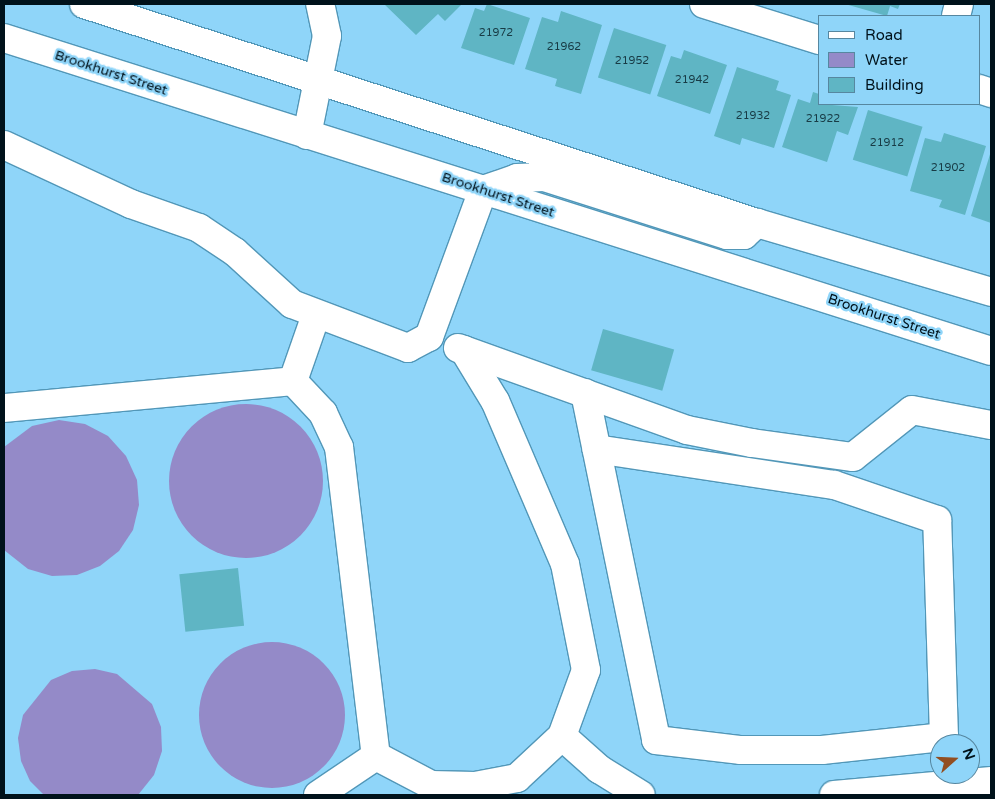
<!DOCTYPE html>
<style>
body{margin:0}
#map{position:relative;width:995px;height:799px;overflow:hidden;background:#8fd5f9;font-family:"Varela Round",sans-serif}
div>[style]{position:absolute}
[style*='--x']{left:calc(var(--x)*1px);top:calc(var(--y)*1px);width:calc(var(--w)*1px);rotate:calc(var(--a)*1deg)}
.water>*{inset:0;background:#948ac8}
.round{border-radius:50%}
.building>*{inset:0;background:#5fb5c4;transform-origin:0 0}
.roads{filter:drop-shadow(1px 0 #5297b8) drop-shadow(-1px 0 #5297b8) drop-shadow(0 1px #5297b8) drop-shadow(0 -1px #5297b8)}
.minor>*{height:28px;margin:-14px;padding:0 14px;transform-origin:14px;border-radius:14px;background:#fff}
.major>*{height:28px;margin:-14px;padding:0 14px;transform-origin:14px;border-radius:14px;background:#fff}
span{translate:-50% -50%;white-space:nowrap;text-align:center;line-height:1.15;-webkit-text-stroke:5px #8fd5f9;paint-order:stroke}
.number-label{font-size:11px;color:#183b45}
.number-label span{-webkit-text-stroke-width:0}
.street-label{font-size:14px;color:#00121b}
.frame{position:absolute;inset:0;border:5px solid #00121b;pointer-events:none}
.legend{position:absolute;left:818px;top:15px;width:162px;height:90px;box-sizing:border-box;background:#8fd5f9;border:1px solid #5687a0;margin:0;padding:6px 9px;list-style:none;font-size:15px;color:#00121b}
.legend li{display:flex;align-items:center;gap:10px;height:25px}
.legend b{width:25px;border:1px solid #5687a0}
.north{position:absolute;left:930px;top:734px;width:50px;height:50px;box-sizing:border-box;background:#8fd5f9;border:1px solid #5687a0;border-radius:50%;rotate:70deg;font-size:14px;font-weight:700;line-height:20px;text-align:center;color:#00121b}
.north::after{content:'';display:block;margin:auto;width:18px;height:22px;background:#924e21;clip-path:polygon(50% 0,100% 100%,50% 72%,0 100%)}
</style>
<div id="map">
<div class="water">
<i class="round" style="left:169px;top:404px;width:154px;height:154px"></i>
<i style="clip-path:polygon(59px 420px,85px 424px,108px 436px,126px 456px,137px 480px,139px 505px,133px 530px,119px 551px,100px 566px,77px 575px,52px 576px,28px 569px,4px 550px,4px 447px,32px 426px)"></i>
<i class="round" style="left:199px;top:642px;width:146px;height:146px"></i>
<i style="clip-path:polygon(95px 669px,117px 674px,152px 704px,161px 727px,162px 751px,154px 775px,138px 795px,44px 795px,30px 781px,21px 761px,18px 738px,23px 715px,51px 680px,72px 671px)"></i>
</div>
<div class="building">
<i style="clip-path:polygon(384px 4px,462px 4px,445px 21px,438px 14px,416px 35px)"></i>
<i style="clip-path:polygon(487px 4px,530px 18px,514px 65px,461px 48px,475px 8px,484px 11px)"></i>
<i style="clip-path:polygon(845px 4px,900px 4px,898px 9px,890px 6px,887px 16px)"></i>
<i style="clip-path:polygon(561px 11px,602px 25px,581px 94px,555px 86px,557px 79px,525px 69px,542px 17px,558px 22px)"></i>
<i style="left:614px;top:28px;width:55px;height:52px;rotate:18deg"></i>
<i style="clip-path:polygon(684px 50px,727px 65px,710px 114px,657px 96px,671px 56px,681px 59px)"></i>
<i style="clip-path:polygon(737px 67px,779px 81px,776px 90px,791px 95px,774px 148px,742px 138px,740px 145px,714px 136px)"></i>
<i style="clip-path:polygon(813px 92px,819px 94px,819px 104px,858px 107px,848px 135px,837px 131px,827px 162px,782px 147px,798px 99px,810px 103px)"></i>
<i style="left:868px;top:110px;width:57px;height:52px;rotate:17deg"></i>
<i style="clip-path:polygon(944px 133px,986px 146px,965px 215px,939px 207px,942px 200px,910px 191px,925px 138px,941px 142px)"></i>
<i style="clip-path:polygon(991px 151px,991px 223px,971px 216px)"></i>
<i style="left:603px;top:329px;width:74px;height:43px;rotate:16deg"></i>
<i style="left:238px;top:568px;width:58px;height:59px;rotate:84deg"></i>
</div>
<div class="roads">
<div class="minor">
<i style="--x:704;--y:4;--w:121;--a:17.4"></i>
<i style="--x:956;--y:16;--w:12;--a:-76"></i>
<i style="--x:979;--y:89;--w:13;--a:18"></i>
<i style="--x:307;--y:135;--w:101;--a:-78.6"></i>
<i style="--x:327;--y:36;--w:33;--a:-102"></i>
<i style="--x:4;--y:145;--w:140;--a:24.9"></i>
<i style="--x:131;--y:204;--w:72;--a:19.4"></i>
<i style="--x:199;--y:228;--w:43;--a:33.7"></i>
<i style="--x:235;--y:252;--w:77;--a:42.4"></i>
<i style="--x:292;--y:304;--w:124;--a:20.8"></i>
<i style="--x:408;--y:348;--w:24;--a:-28"></i>
<i style="--x:429;--y:337;--w:157;--a:-69.8"></i>
<i style="--x:458;--y:348;--w:243;--a:19.7"></i>
<i style="--x:687;--y:430;--w:66;--a:11.3"></i>
<i style="--x:752;--y:443;--w:102;--a:7.9"></i>
<i style="--x:853;--y:457;--w:75;--a:-38.5"></i>
<i style="--x:912;--y:410;--w:80;--a:10.8"></i>
<i style="--x:293;--y:381;--w:44;--a:46.8"></i>
<i style="--x:323;--y:413;--w:38;--a:65"></i>
<i style="--x:339;--y:447;--w:311;--a:83.2"></i>
<i style="--x:585;--y:393;--w:354;--a:78.4"></i>
<i style="--x:656;--y:740;--w:86;--a:6.7"></i>
<i style="--x:741;--y:750;--w:81;--a:0"></i>
<i style="--x:822;--y:750;--w:123;--a:-6.1"></i>
<i style="--x:944;--y:737;--w:217;--a:-91.8"></i>
<i style="--x:937;--y:520;--w:109;--a:-161.2"></i>
<i style="--x:834;--y:485;--w:240;--a:-171.4"></i>
<i style="--x:4;--y:408;--w:290;--a:-5.3"></i>
<i style="--x:293;--y:381;--w:70;--a:-70.8"></i>
<i style="--x:562;--y:736;--w:50;--a:41.7"></i>
<i style="--x:599;--y:769;--w:49;--a:31.8"></i>
<i style="--x:318;--y:795;--w:70;--a:-33.9"></i>
<i style="--x:376;--y:756;--w:62;--a:27.8"></i>
<i style="--x:431;--y:785;--w:44;--a:1.3"></i>
<i style="--x:475;--y:786;--w:43;--a:-10.8"></i>
<i style="--x:517;--y:778;--w:62;--a:-43"></i>
<i style="--x:562;--y:736;--w:70;--a:-70"></i>
<i style="--x:586;--y:670;--w:108;--a:-101.2"></i>
<i style="--x:565;--y:564;--w:177;--a:-113.2"></i>
<i style="--x:495;--y:401;--w:60;--a:-121.3"></i>
<i style="--x:834;--y:795;--w:158;--a:-5.1"></i>
</div>
<div class="major">
<i style="--x:84;--y:4;--w:708;--a:18.03"></i>
<i style="--x:757;--y:223;--w:244;--a:16.4"></i>
<i style="--x:4;--y:38;--w:1035;--a:17.59"></i>
<i style="--x:483;--y:190;--w:36;--a:-19"></i>
<i style="--x:517;--y:178;--w:27;--a:-2"></i>
<i style="--x:544;--y:177;--w:192;--a:17.6"></i>
<i style="--x:727;--y:235;--w:17;--a:0"></i>
<i style="--x:744;--y:235;--w:18;--a:-43"></i>
</div>
</div>
<div class="number-label">
<span style="left:496px;top:33px">21972</span>
<span style="left:564px;top:47px">21962</span>
<span style="left:632px;top:61px">21952</span>
<span style="left:692px;top:80px">21942</span>
<span style="left:753px;top:116px">21932</span>
<span style="left:823px;top:119px">21922</span>
<span style="left:887px;top:143px">21912</span>
<span style="left:948px;top:168px">21902</span>
</div>
<div class="street-label">
<span style="left:111px;top:73px;rotate:18deg">Brookhurst Street</span>
<span style="left:498px;top:195px;rotate:18deg">Brookhurst Street</span>
<span style="left:884px;top:317px;rotate:18deg">Brookhurst Street</span>
</div>
<div class="frame"></div>
<ul class="legend">
<li><b style="height:6px;background:#fff"></b>Road</li>
<li><b style="height:14px;background:#948ac8"></b>Water</li>
<li><b style="height:14px;background:#5fb5c4"></b>Building</li>
</ul>
<div class="north">N</div>
</div>
